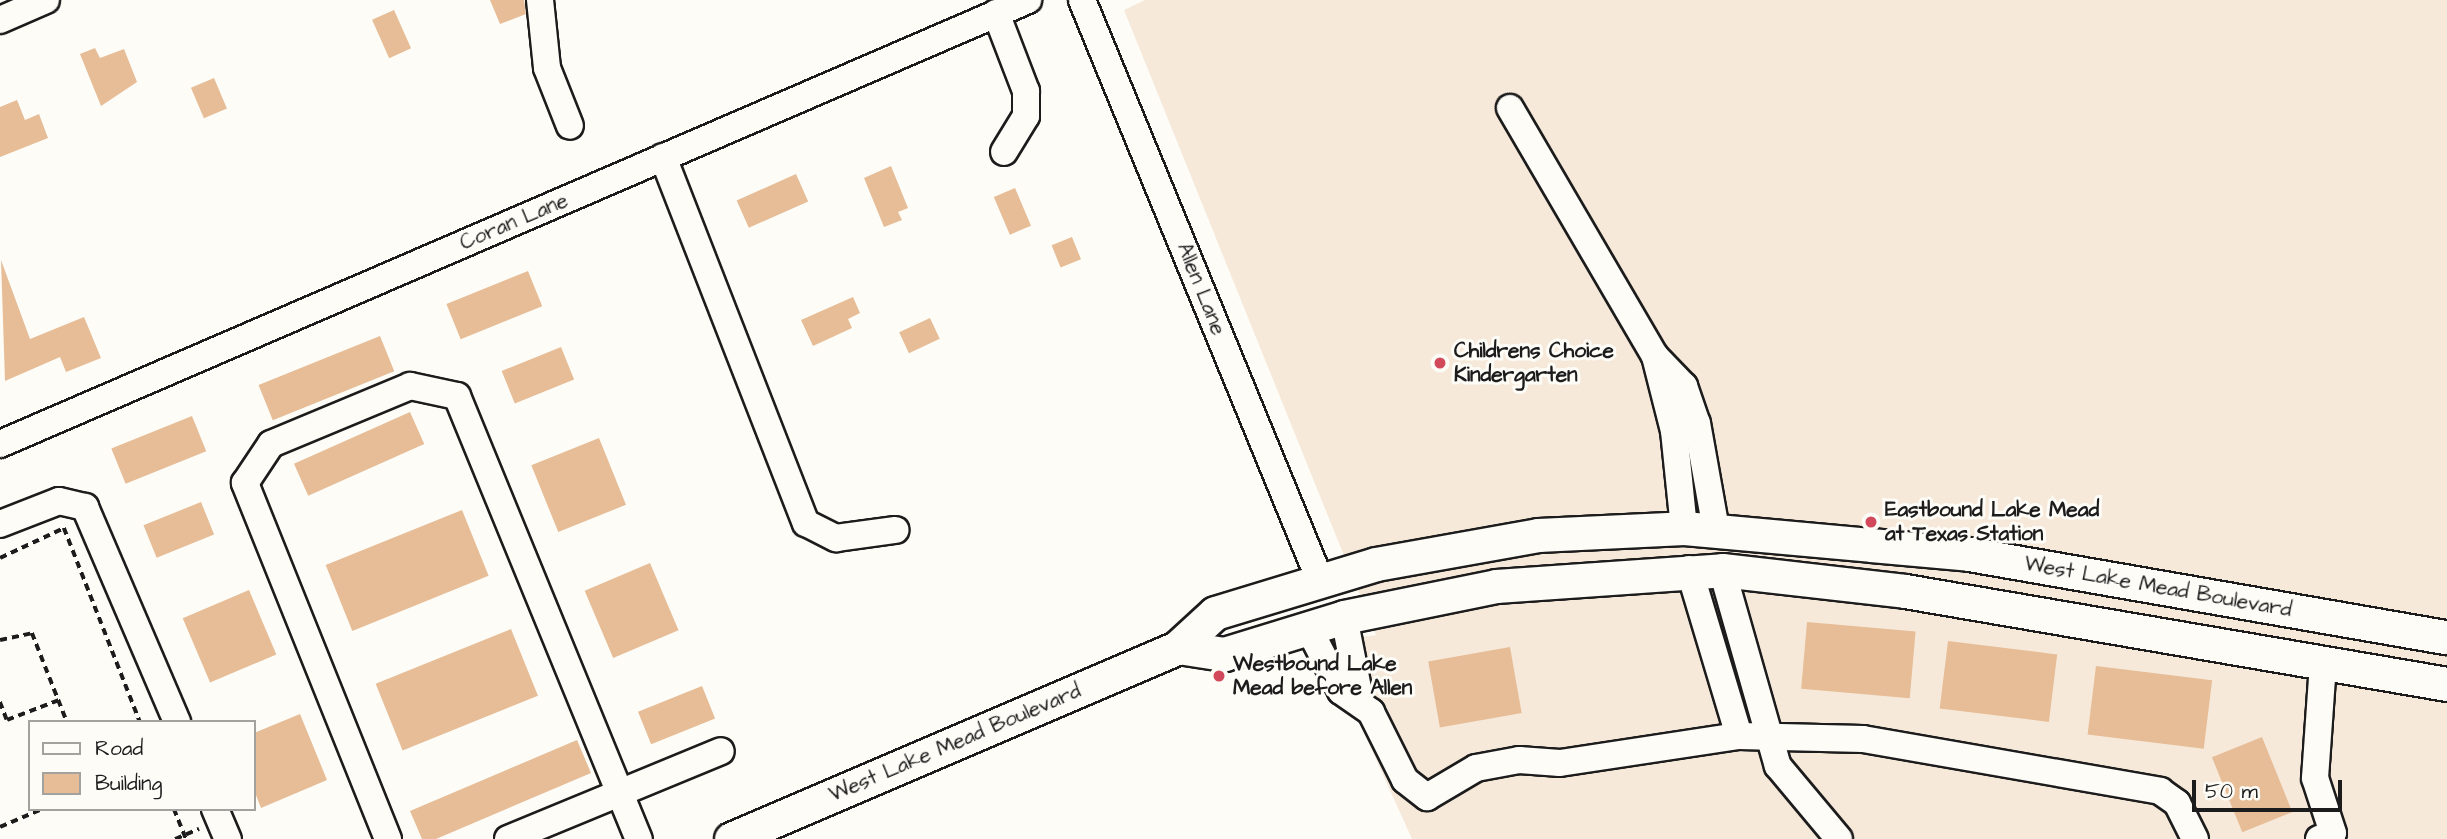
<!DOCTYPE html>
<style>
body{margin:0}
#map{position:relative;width:2447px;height:839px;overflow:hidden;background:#fdfcf7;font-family:"Architects Daughter",sans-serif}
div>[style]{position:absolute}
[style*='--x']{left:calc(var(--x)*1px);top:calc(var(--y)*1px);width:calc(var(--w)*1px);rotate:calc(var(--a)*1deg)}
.built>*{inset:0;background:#f6e9da}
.building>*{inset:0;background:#e6bd96;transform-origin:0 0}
.path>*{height:3.5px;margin-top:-1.75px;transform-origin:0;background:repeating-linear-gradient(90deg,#1c1c1c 0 7px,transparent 0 12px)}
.roads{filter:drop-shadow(2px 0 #1c1c1c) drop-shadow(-2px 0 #1c1c1c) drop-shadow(0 2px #1c1c1c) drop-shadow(0 -2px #1c1c1c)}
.minor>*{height:26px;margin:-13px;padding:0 13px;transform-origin:13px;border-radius:13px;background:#fdfcf7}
.major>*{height:33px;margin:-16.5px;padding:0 16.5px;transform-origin:16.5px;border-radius:16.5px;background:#fdfcf7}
.dots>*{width:19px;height:19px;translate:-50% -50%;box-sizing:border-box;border:4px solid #fdfcf7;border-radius:50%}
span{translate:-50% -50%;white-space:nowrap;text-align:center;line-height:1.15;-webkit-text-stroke:6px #fdfcf7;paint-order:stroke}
.street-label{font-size:21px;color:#1c1c1c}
.poi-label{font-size:21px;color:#1c1c1c;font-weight:700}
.left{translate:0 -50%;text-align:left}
.legend{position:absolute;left:28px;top:720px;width:228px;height:91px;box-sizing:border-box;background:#fdfcf7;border:2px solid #a3a29f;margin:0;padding:9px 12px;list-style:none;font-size:21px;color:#1c1c1c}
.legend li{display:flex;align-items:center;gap:14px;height:35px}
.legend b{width:35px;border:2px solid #a3a29f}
.scale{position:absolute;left:2192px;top:780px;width:150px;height:32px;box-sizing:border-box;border:4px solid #1c1c1c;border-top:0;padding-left:9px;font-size:21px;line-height:24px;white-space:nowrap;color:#1c1c1c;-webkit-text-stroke:5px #fdfcf7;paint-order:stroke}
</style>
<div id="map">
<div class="built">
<i style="clip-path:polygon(1145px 0,2447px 0,2447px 839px,1412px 839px,1323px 642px,1376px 635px,1124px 10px)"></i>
</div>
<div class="building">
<i style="clip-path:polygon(490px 0,524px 0,526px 14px,500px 24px)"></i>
<i style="left:394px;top:10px;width:42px;height:24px;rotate:66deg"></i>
<i style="clip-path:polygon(95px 48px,100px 58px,124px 49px,137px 82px,101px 106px,80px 54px)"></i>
<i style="left:214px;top:78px;width:33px;height:25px;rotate:67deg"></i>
<i style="clip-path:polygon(17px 100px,25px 120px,39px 114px,48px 138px,0 157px,0 107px)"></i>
<i style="clip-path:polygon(891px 166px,908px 208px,898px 212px,902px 220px,884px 227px,864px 178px)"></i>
<i style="left:796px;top:174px;width:30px;height:65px;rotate:66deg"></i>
<i style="left:1015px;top:188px;width:41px;height:23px;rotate:67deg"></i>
<i style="left:1072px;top:237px;width:24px;height:22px;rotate:68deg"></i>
<i style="clip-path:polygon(1px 260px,30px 339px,84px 317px,101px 358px,66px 372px,60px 357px,5px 381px)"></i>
<i style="left:528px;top:271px;width:38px;height:88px;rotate:68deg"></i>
<i style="clip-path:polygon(853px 297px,860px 313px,848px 319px,852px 328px,813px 346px,801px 320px)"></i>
<i style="left:930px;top:318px;width:23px;height:34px;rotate:65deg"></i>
<i style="left:380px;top:336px;width:38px;height:131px;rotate:68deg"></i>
<i style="left:561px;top:347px;width:35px;height:64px;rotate:68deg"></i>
<i style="left:410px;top:412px;width:35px;height:127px;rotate:66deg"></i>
<i style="left:192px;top:416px;width:38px;height:87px;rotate:68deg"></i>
<i style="left:599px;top:438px;width:72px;height:73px;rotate:68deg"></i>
<i style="left:201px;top:502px;width:35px;height:62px;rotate:68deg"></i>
<i style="left:462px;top:510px;width:71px;height:147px;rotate:68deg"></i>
<i style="left:650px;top:563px;width:73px;height:71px;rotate:67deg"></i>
<i style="left:249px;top:590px;width:70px;height:72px;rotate:67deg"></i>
<i style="left:1807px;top:622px;width:109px;height:67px;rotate:5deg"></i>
<i style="left:511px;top:629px;width:72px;height:146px;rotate:68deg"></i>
<i style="left:1948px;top:641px;width:110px;height:68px;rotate:7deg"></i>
<i style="left:1510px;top:647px;width:67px;height:83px;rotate:80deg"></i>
<i style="left:2096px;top:666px;width:117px;height:69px;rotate:7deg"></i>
<i style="left:702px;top:686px;width:35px;height:69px;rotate:68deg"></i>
<i style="clip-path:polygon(300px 714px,327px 780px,261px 808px,254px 790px,254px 733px)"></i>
<i style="left:2262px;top:737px;width:81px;height:54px;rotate:68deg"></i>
<i style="clip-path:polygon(577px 740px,591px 773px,436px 839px,422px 839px,410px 811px)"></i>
</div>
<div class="path">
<i style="--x:64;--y:528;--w:208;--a:68.6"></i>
<i style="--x:0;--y:558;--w:71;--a:-25.1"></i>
<i style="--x:0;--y:640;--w:33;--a:-12"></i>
<i style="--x:32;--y:633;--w:96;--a:68.5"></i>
<i style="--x:0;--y:702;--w:19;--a:69"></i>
<i style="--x:7;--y:720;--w:56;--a:-21"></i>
<i style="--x:174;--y:809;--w:32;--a:68"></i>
<i style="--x:0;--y:827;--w:46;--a:-23.2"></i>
<i style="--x:175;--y:839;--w:26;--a:-23"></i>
</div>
<div class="roads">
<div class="minor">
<i style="--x:540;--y:0;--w:68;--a:84.1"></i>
<i style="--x:547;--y:68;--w:62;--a:68.4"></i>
<i style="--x:1082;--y:0;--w:625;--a:67.7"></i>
<i style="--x:996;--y:13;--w:84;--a:69"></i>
<i style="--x:1026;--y:91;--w:25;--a:90"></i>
<i style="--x:1026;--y:116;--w:42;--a:121.4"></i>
<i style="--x:0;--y:20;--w:50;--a:-23.5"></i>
<i style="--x:1510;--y:108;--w:287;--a:59.7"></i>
<i style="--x:1655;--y:356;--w:42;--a:46"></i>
<i style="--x:1684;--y:386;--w:39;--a:71"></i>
<i style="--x:1697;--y:423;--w:109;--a:79.9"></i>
<i style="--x:663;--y:157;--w:393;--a:68.7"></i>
<i style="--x:806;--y:523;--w:34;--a:27"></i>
<i style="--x:836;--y:538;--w:60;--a:-7.7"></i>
<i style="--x:1655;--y:356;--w:77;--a:75.8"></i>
<i style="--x:1674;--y:431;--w:98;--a:84.1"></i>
<i style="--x:0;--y:444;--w:1120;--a:-23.36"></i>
<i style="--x:0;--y:524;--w:63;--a:-21.3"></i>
<i style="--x:59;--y:501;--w:27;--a:13"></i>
<i style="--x:85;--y:507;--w:234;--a:66.8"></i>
<i style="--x:1689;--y:569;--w:174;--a:73.3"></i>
<i style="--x:1722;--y:570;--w:204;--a:74.1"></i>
<i style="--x:1778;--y:766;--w:95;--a:50.1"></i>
<i style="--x:1344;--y:617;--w:89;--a:78.9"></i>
<i style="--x:1308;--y:627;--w:72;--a:62.7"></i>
<i style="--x:1341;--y:691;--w:37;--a:35"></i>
<i style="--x:1371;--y:712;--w:76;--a:63.4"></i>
<i style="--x:1405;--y:780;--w:28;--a:38"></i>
<i style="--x:1427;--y:797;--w:57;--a:-30.6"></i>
<i style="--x:1476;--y:768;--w:44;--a:-10.5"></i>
<i style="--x:1519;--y:760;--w:41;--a:4.2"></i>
<i style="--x:1560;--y:763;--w:181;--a:-8.6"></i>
<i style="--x:1739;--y:736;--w:124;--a:1.4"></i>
<i style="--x:1863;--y:739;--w:302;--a:9.9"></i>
<i style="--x:2160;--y:791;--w:21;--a:35"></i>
<i style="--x:2177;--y:803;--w:40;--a:63.4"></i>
<i style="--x:215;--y:809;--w:33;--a:67"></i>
<i style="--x:388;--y:839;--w:384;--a:-111.9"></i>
<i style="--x:245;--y:483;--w:47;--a:-56.3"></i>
<i style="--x:271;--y:444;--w:151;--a:-22.6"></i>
<i style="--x:410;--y:386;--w:48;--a:12"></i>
<i style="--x:457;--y:396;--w:479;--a:67.7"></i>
<i style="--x:508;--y:839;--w:230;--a:-22.4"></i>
<i style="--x:2319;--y:839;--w:15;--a:-23"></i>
<i style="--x:2333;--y:833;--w:58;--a:-108.1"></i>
<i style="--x:2315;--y:778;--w:115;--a:-86"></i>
</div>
<div class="major">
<i style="--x:1178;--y:647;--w:47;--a:8.7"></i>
<i style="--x:1224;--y:654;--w:126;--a:-17.1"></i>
<i style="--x:1344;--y:617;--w:155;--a:-11.5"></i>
<i style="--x:1496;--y:586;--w:227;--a:-4"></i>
<i style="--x:1722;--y:570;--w:184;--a:6.5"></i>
<i style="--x:1905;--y:591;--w:550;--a:9.74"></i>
<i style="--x:731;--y:839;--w:486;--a:-23.2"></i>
<i style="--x:1178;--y:647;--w:50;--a:-42.6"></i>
<i style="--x:1215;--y:613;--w:168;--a:-16.9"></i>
<i style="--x:1376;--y:564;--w:165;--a:-10.1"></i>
<i style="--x:1538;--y:535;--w:146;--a:-2.7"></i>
<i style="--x:1684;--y:528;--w:286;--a:5.2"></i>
<i style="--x:1969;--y:554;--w:485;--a:9.9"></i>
</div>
</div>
<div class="dots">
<i style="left:1440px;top:363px;background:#d1495b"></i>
<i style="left:1871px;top:522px;background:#d1495b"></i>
<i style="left:1219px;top:676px;background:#d1495b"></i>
</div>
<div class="street-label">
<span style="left:514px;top:222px;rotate:-23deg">Coran Lane</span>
<span style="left:1201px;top:289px;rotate:68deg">Allen Lane</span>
<span style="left:2158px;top:587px;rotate:10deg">West Lake Mead Boulevard</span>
<span style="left:955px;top:743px;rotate:-23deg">West Lake Mead Boulevard</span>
</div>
<div class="poi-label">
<span class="left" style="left:1454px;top:363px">Childrens Choice<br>Kindergarten</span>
<span class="left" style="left:1885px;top:522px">Eastbound Lake Mead<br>at Texas Station</span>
<span class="left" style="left:1233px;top:676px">Westbound Lake<br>Mead before Allen</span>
</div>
<ul class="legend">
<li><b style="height:9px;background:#fdfcf7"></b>Road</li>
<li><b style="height:19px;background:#e6bd96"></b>Building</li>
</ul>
<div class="scale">50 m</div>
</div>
